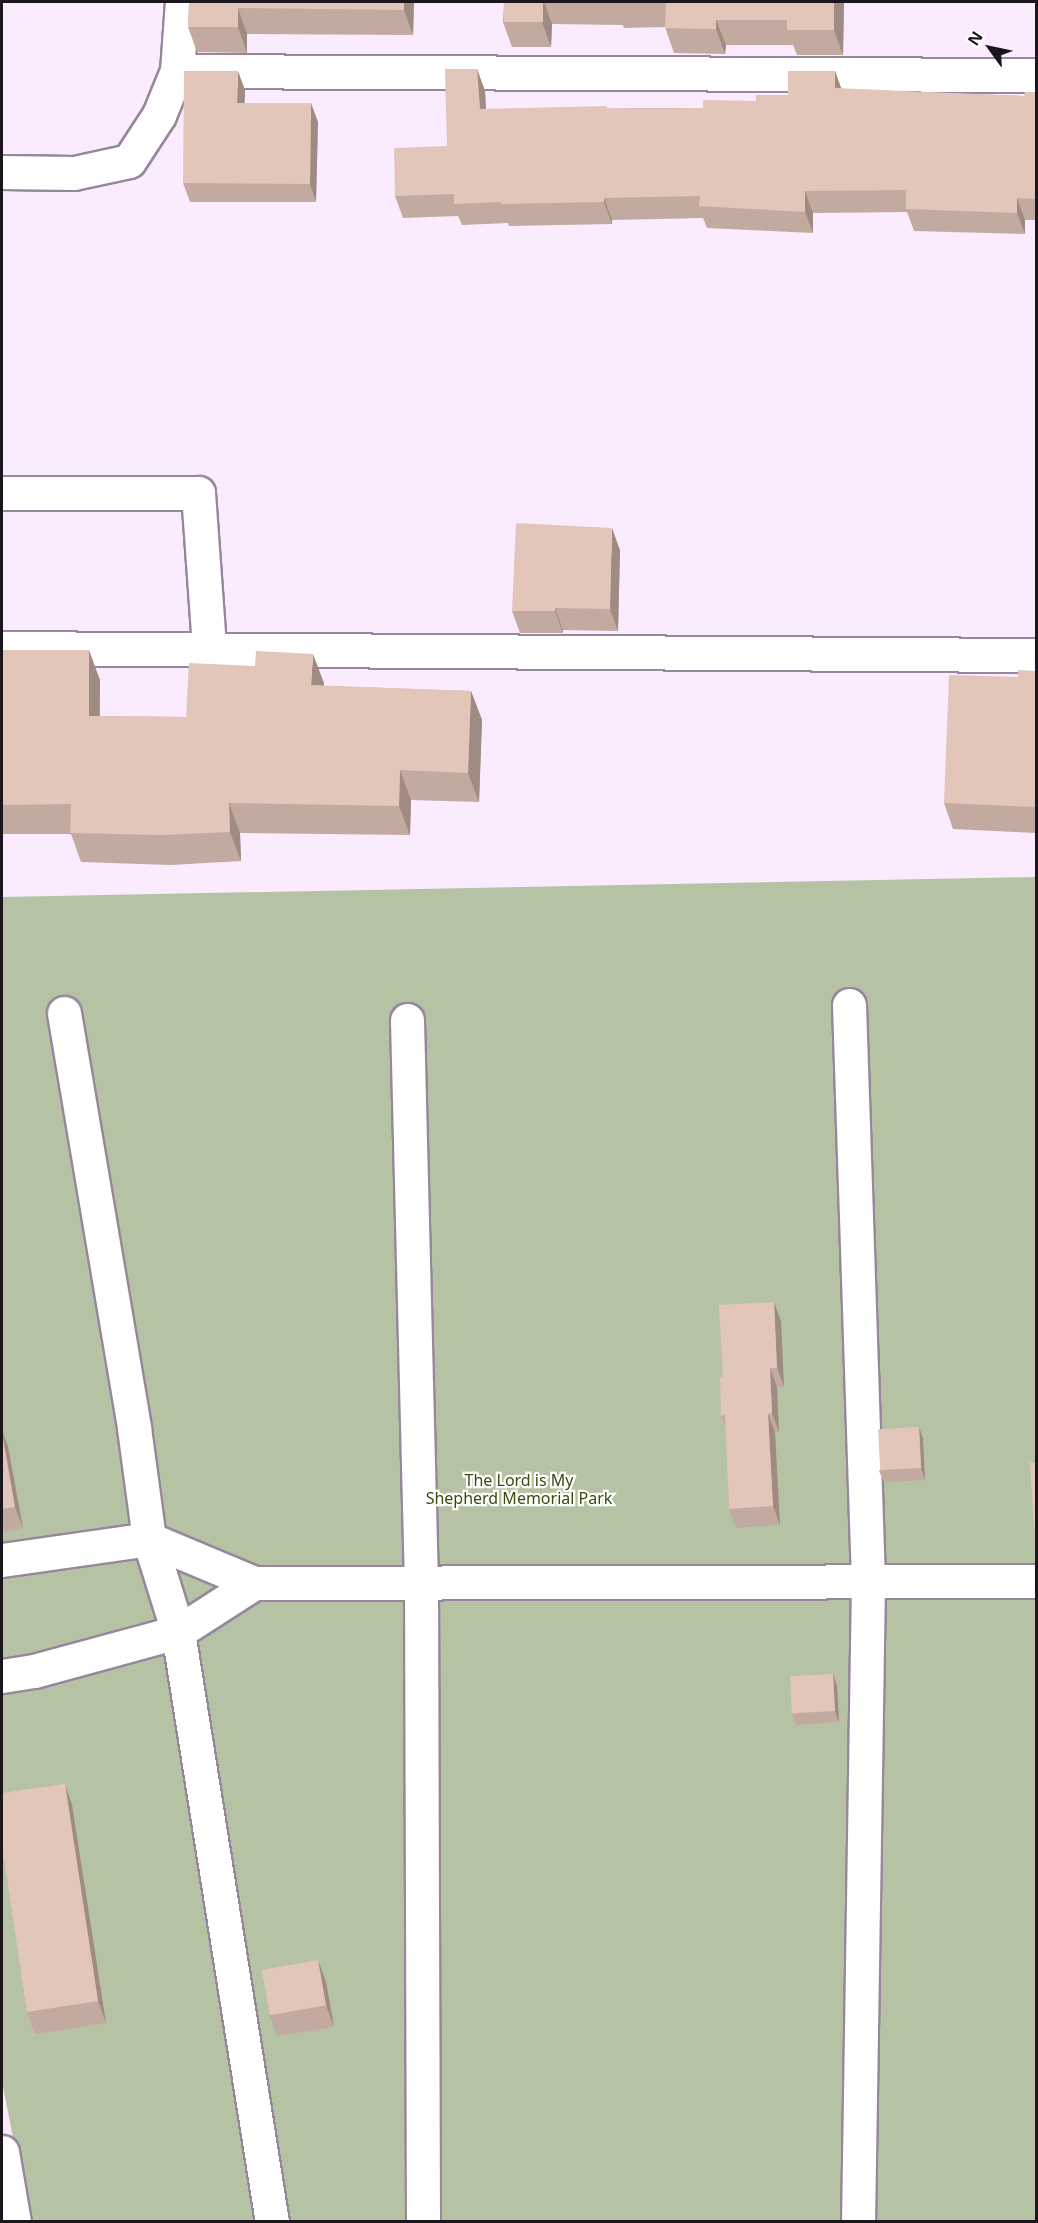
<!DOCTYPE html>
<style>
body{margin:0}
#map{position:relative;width:1038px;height:2223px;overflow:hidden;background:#faebfe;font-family:"Noto Sans",sans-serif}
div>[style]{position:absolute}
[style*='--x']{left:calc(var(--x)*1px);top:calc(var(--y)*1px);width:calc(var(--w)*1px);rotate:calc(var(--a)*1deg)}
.green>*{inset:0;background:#b5c3a4}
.roads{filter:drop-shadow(2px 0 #97879c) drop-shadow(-2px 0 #97879c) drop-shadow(0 2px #97879c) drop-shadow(0 -2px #97879c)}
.minor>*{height:33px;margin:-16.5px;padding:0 16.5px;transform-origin:16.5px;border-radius:16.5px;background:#fff}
.major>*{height:33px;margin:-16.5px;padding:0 16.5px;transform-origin:16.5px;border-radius:16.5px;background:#fff}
.wall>*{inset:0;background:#c3aaa0}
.shaded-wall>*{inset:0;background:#9f8b82}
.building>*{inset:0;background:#e3c6ba;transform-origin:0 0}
span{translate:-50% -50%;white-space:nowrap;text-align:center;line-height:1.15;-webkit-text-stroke:4.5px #fff;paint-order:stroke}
.park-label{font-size:16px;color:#364c08}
.frame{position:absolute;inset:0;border:3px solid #1b151d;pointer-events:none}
.north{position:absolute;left:960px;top:18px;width:60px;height:60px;-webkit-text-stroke:4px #fff;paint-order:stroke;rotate:303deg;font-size:16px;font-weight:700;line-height:24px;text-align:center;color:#1b151d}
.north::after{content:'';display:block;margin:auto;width:21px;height:27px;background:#1b151d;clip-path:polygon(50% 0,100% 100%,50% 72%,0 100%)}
</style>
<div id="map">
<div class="green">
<i style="clip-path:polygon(1036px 877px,1036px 2221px,29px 2221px,2px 2081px,2px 897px)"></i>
</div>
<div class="roads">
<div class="minor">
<i style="--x:177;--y:71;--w:859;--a:0.27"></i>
<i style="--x:2;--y:172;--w:72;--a:0.8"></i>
<i style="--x:74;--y:173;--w:56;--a:-12.3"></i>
<i style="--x:129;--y:161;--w:55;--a:-56.9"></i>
<i style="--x:159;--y:115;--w:48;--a:-67.8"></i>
<i style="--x:177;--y:71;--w:69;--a:-85.9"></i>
<i style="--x:2;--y:493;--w:196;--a:0"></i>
<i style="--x:198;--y:493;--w:155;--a:85.9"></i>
<i style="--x:2;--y:648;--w:1034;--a:0.39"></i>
<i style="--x:849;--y:1005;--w:576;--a:88.11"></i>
<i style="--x:868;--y:1581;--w:641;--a:90.89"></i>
<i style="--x:64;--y:1013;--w:421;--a:80.4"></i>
<i style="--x:134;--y:1428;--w:112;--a:82.3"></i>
<i style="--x:149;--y:1539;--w:97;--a:72.7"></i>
<i style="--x:178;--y:1632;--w:597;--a:80.95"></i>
<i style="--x:407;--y:1020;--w:564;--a:88.58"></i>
<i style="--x:421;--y:1584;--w:638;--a:89.82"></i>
<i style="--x:2;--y:1560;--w:148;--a:-8.1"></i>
<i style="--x:149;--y:1539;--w:114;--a:22.7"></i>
<i style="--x:254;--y:1583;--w:782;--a:-0.15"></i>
<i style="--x:2;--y:1676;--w:32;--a:-9"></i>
<i style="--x:34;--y:1671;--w:149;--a:-15.2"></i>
<i style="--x:178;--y:1632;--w:90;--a:-32.8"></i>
</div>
<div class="major">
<i style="--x:2;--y:2152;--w:71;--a:80.3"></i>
</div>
</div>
<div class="wall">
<i style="clip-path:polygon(189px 2px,414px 2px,413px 35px,247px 34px,247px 53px,197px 52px,188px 27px)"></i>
<i style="clip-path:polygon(504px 2px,844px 2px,843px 55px,797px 55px,793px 45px,726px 45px,725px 54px,674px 53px,665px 27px,624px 28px,623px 25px,552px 24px,551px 47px,512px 47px,503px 22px)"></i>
<i style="clip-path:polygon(477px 69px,485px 91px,486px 109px,703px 108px,756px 101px,788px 95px,835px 71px,841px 89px,1024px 96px,1036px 92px,1036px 220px,1025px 220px,1025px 234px,914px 231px,907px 212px,813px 213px,813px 233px,707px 228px,703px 218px,612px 220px,612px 224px,509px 226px,508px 223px,462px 225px,458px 216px,403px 218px,395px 196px,447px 146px)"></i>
<i style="clip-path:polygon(245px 90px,244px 103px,318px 122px,316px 202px,190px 202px,183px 183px)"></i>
<i style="clip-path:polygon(620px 550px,618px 631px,563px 630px,563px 633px,520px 633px,512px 611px)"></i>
<i style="clip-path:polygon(2px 650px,100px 680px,100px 716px,186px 717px,324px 683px,324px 686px,471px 691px,482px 720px,479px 802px,411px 800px,410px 835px,240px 833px,241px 861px,171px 865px,81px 862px,71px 834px,2px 834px)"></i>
<i style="clip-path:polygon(1036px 671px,1036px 833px,953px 829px,944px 803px,1018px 677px)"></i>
<i style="clip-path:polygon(781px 1321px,784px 1387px,777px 1387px,779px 1432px,775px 1432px,780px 1525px,736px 1528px,729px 1509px,726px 1427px,721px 1416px,723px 1378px)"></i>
<i style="clip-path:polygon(2px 1430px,8px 1447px,23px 1528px,2px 1532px)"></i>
<i style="clip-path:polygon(923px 1438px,925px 1480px,884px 1482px,879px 1471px)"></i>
<i style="clip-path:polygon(833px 1674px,837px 1686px,839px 1722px,796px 1725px,792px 1713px)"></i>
<i style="clip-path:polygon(72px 1805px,106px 2023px,35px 2034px,27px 2012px)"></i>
<i style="clip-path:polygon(318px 1960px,326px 1982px,334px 2027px,277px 2036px,269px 2014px)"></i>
</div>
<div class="shaded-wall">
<i style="clip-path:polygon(404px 2px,414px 2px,413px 35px,404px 10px)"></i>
<i style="clip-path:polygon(543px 2px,544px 2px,552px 24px,551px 47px,542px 22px)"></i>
<i style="clip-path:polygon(834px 2px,844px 2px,843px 55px,834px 30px)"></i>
<i style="clip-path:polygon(238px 8px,247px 34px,247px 53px,238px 27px)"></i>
<i style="clip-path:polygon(716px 20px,726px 45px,725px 54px,716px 29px)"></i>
<i style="clip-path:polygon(477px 69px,485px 91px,487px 131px,480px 109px)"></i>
<i style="clip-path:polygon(238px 71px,245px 90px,244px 122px,237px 103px)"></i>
<i style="clip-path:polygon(835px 71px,843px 93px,835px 88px)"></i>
<i style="clip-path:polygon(311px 103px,318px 122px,316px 202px,310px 184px)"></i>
<i style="clip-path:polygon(805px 191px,813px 213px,813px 233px,805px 212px)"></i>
<i style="clip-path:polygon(604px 198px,612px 220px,612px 224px,604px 202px)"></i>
<i style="clip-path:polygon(1017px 198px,1025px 220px,1025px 234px,1017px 213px)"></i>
<i style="clip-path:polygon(612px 528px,620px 550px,618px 631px,610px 609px)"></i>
<i style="clip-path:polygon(555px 608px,563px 630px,563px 633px,555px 611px)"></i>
<i style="clip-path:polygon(89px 650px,100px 680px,99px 746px,89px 716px)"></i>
<i style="clip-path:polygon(313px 654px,324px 683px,322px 715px,311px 685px)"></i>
<i style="clip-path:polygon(471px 691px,482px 720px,479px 802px,468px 773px)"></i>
<i style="clip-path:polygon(400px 770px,411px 800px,410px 835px,399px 806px)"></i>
<i style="clip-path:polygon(229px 803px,240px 833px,241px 861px,230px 832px)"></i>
<i style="clip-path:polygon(774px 1302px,781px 1321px,784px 1387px,777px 1368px)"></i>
<i style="clip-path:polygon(770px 1368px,777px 1387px,779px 1432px,772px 1413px)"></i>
<i style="clip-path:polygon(768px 1414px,775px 1432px,780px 1525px,773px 1506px)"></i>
<i style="clip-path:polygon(919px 1427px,923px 1438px,925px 1480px,921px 1468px)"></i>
<i style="clip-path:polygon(2px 1430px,8px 1447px,23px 1528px,15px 1507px)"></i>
<i style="clip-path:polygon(833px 1674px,837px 1686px,839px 1722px,835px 1711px)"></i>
<i style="clip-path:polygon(65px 1784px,72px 1805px,106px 2023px,98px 2001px)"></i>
<i style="clip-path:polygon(318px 1960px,326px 1982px,334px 2027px,326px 2005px)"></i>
</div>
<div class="building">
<i style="clip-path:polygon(189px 2px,404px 2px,404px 10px,238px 8px,238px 27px,188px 27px)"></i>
<i style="left:504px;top:2px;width:39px;height:20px"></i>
<i style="clip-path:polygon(615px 2px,834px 2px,834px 30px,787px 30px,787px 20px,716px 20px,716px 29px,665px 28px,666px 2px)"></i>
<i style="clip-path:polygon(445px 69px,477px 69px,480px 109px,607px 106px,607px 109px,703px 108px,703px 100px,756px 101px,756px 95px,788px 95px,788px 71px,835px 71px,835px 88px,1024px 96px,1025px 92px,1036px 92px,1036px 199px,1017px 198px,1017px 213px,906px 209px,906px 190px,805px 191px,805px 212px,699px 206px,700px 196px,604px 198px,604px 202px,501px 204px,501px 202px,454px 204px,454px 194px,395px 196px,394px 148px,447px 146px)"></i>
<i style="clip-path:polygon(184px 71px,238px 71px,237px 103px,311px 103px,310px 184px,183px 183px)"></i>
<i style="clip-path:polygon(516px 523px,612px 528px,610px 609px,555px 608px,555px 611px,512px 611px)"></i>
<i style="clip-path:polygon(2px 650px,89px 650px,89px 716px,186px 717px,189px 663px,255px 666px,256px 651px,313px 654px,311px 685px,471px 691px,468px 773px,400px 770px,399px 806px,229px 803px,230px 832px,160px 835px,70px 833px,71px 804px,2px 805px)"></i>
<i style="clip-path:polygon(1018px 670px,1036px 671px,1036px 807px,944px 803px,949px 675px,1018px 677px)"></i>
<i style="clip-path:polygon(774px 1302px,777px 1368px,770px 1368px,772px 1413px,768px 1414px,773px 1506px,729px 1509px,725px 1415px,721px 1416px,720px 1378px,723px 1378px,719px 1305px)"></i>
<i style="left:919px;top:1427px;width:41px;height:41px;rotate:87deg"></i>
<i style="clip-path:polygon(2px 1434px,15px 1507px,2px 1509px)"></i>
<i style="clip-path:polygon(1030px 1463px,1036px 1463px,1036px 1528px,1034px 1528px)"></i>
<i style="left:833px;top:1674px;width:37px;height:43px;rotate:87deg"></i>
<i style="clip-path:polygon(65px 1784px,98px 2001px,27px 2012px,2px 1845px,2px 1793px)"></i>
<i style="left:318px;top:1960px;width:46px;height:57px;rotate:80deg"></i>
</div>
<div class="park-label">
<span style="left:519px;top:1489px">The Lord is My<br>Shepherd Memorial Park</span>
</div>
<div class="frame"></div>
<div class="north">N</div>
</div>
